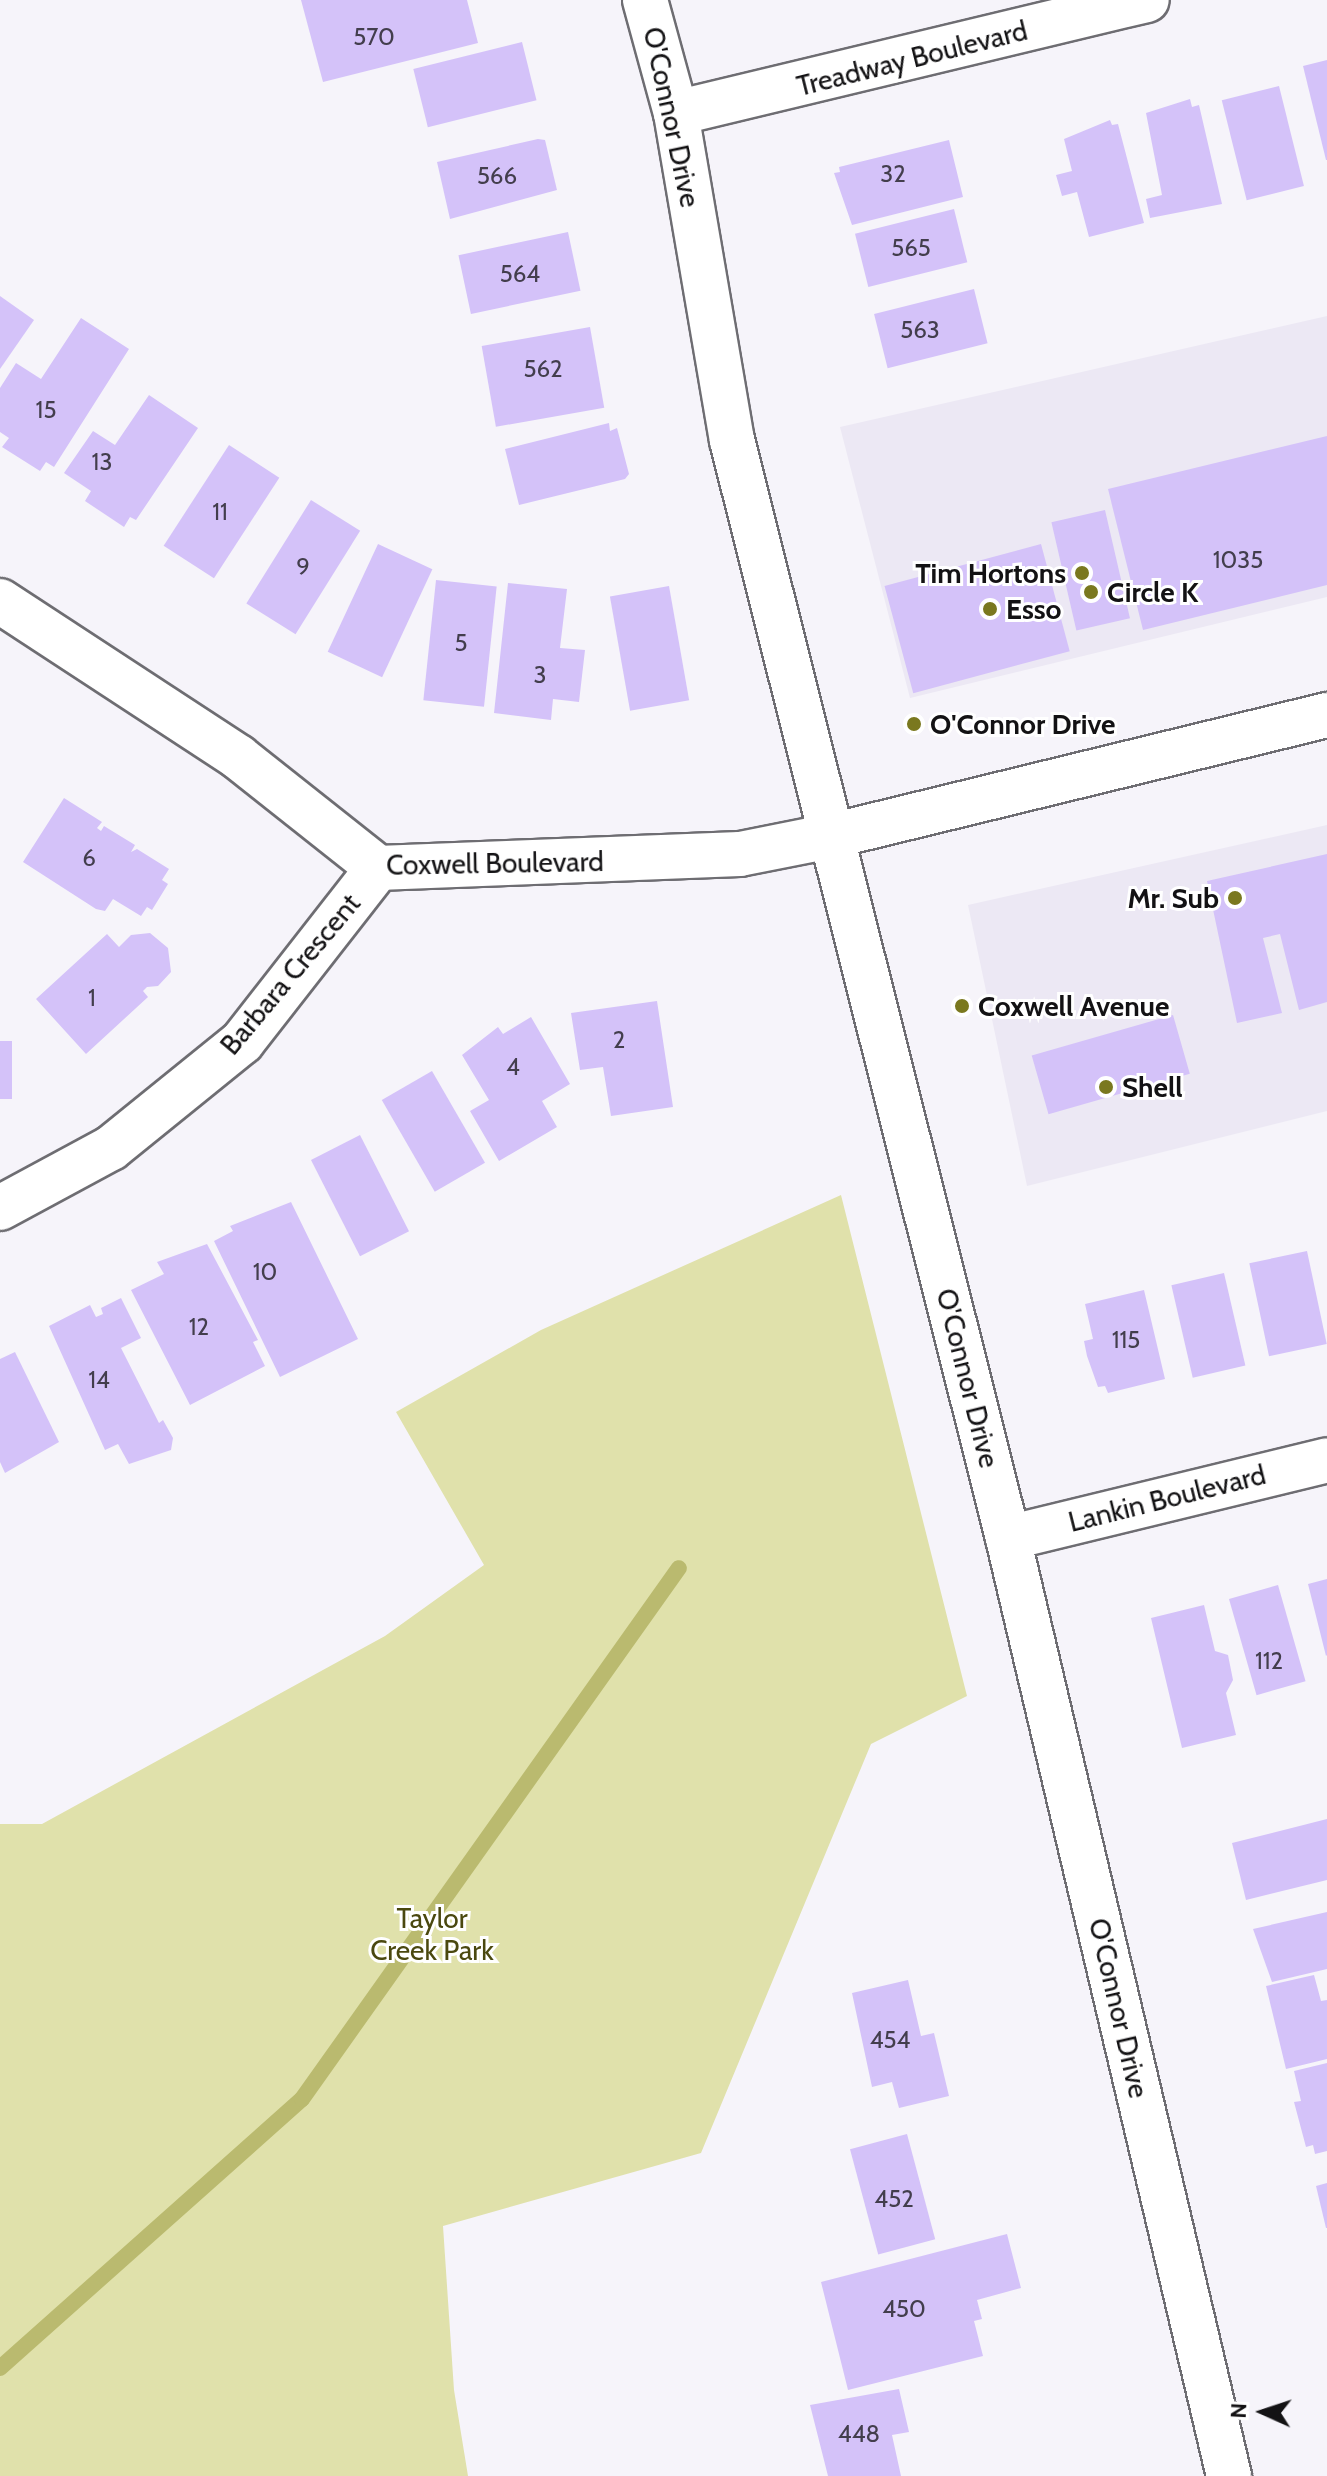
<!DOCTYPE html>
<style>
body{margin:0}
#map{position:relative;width:1327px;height:2476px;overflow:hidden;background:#f6f4fa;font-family:Cabin,sans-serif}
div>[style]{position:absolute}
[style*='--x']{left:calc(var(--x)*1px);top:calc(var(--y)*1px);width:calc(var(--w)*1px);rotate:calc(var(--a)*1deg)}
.built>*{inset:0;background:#ece8f4}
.green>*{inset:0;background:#e0e1ab}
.stream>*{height:16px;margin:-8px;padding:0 8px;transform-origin:8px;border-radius:8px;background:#baba6f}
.building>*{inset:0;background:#d4c2f9;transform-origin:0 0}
.roads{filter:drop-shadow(2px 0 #6e6d72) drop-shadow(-2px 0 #6e6d72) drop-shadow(0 2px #6e6d72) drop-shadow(0 -2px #6e6d72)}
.minor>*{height:44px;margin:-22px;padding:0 22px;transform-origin:22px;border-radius:22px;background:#fff}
.secondary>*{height:44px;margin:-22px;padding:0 22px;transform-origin:22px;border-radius:22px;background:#fff}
.dots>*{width:22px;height:22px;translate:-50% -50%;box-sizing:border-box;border:4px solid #fff;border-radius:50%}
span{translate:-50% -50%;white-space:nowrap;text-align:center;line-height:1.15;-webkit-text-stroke:6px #fff;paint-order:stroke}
.number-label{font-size:24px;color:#433e4d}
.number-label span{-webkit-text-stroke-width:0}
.street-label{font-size:28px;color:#131214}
.poi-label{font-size:28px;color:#131214;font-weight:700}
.right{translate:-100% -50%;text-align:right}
.left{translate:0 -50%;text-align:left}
.park-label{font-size:28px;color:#4a480f}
.north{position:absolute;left:1223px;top:2372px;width:80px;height:80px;-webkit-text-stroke:6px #fff;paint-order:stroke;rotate:273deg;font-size:22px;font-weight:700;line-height:32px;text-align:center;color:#131214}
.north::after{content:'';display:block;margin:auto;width:28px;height:36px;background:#131214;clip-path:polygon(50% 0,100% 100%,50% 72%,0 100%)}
</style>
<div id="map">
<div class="built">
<i style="clip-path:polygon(1327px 316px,1327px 597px,910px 698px,840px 427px)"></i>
<i style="clip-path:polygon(1327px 825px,1327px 1111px,1027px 1186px,968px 905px)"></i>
</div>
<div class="green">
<i style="clip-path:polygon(841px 1195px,967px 1696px,871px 1744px,701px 2153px,443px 2226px,454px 2390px,468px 2476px,0 2476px,0 1824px,42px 1824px,385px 1636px,484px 1565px,396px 1412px,541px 1330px)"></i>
</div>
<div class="stream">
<i style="--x:0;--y:2368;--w:404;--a:-41.7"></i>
<i style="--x:302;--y:2099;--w:651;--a:-54.63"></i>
</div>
<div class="building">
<i style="clip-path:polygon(301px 0,467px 0,478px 43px,323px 82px)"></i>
<i style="left:522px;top:42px;width:60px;height:112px;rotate:76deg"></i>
<i style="clip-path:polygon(1327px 60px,1327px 160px,1326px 160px,1303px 66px)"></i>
<i style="left:1279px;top:86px;width:103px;height:59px;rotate:76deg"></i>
<i style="clip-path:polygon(1190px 99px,1192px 107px,1199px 105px,1222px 204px,1150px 218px,1146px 199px,1162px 195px,1146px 113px)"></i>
<i style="clip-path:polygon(1110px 120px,1112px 125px,1118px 124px,1144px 223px,1089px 237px,1077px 192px,1062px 196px,1056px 175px,1072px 171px,1064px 139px)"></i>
<i style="clip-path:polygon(538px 139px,545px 140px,557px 190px,450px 219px,437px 162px)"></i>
<i style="clip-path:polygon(949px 140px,963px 197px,852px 225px,834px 173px,840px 172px,839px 167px)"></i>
<i style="left:954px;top:209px;width:55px;height:102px;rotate:76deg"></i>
<i style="left:568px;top:232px;width:60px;height:112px;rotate:78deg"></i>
<i style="left:974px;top:289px;width:56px;height:103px;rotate:76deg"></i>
<i style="clip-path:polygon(0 296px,34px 320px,0 369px)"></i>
<i style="clip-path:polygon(81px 318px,129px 349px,54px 467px,46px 462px,40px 471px,2px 447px,9px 438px,0 432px,0 388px,16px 363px,41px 379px)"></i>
<i style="left:590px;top:327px;width:82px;height:110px;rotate:80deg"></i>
<i style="clip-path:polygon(149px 395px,198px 428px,136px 520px,130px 517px,124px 527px,85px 501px,91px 491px,64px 473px,93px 431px,115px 445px)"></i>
<i style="clip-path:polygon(609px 423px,610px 431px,617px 428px,629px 474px,625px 479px,519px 505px,505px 449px)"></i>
<i style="clip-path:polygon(1327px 436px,1327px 585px,1143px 630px,1108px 489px)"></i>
<i style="left:229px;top:445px;width:60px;height:120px;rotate:33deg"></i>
<i style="left:311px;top:500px;width:58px;height:122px;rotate:32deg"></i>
<i style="left:1105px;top:510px;width:111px;height:55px;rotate:77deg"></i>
<i style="left:378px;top:544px;width:60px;height:119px;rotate:25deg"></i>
<i style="left:1041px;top:544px;width:111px;height:162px;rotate:75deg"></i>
<i style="left:436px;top:580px;width:61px;height:121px;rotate:6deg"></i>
<i style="clip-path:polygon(508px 583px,567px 589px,560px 648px,585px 650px,579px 702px,553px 699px,551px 720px,494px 713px)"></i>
<i style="left:669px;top:586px;width:116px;height:60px;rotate:80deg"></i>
<i style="clip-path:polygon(64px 798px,102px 822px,97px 828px,101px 831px,104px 826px,135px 845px,131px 852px,137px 849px,169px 869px,162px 880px,168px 884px,152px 910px,147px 907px,141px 916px,113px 899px,105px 911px,96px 909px,23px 862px)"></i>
<i style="clip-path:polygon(1327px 854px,1327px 1002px,1299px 1010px,1280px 934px,1263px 938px,1282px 1013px,1237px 1023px,1207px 881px)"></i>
<i style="clip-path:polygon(150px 933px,168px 948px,171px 972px,158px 986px,147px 987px,143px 991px,148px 997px,86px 1054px,36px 999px,107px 934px,119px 947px,131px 935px)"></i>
<i style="clip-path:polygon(657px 1001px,673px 1107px,611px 1116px,603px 1067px,580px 1070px,571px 1013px)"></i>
<i style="left:1173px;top:1015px;width:61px;height:147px;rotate:74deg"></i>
<i style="clip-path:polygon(531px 1017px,570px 1084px,542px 1101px,557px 1127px,499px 1161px,470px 1111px,489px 1100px,462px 1055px,498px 1027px,503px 1034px)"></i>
<i style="left:0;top:1041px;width:12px;height:58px"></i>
<i style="left:432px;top:1071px;width:106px;height:58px;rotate:60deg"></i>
<i style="left:360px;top:1135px;width:108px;height:55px;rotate:63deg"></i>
<i style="clip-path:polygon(291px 1202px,358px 1339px,280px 1377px,214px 1241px,233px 1231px,230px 1226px)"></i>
<i style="clip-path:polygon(207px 1244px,258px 1340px,253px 1342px,265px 1366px,190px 1405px,131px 1290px,164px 1274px,157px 1262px)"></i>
<i style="left:1307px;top:1251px;width:95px;height:59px;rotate:78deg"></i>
<i style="left:1224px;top:1273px;width:95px;height:54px;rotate:77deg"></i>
<i style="clip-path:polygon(1144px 1290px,1165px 1379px,1108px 1393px,1105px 1386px,1098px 1387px,1087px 1356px,1084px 1341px,1093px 1339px,1085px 1304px)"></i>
<i style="clip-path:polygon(121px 1298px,141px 1338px,121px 1348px,159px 1423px,163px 1420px,173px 1438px,171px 1450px,129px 1464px,118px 1444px,105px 1450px,49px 1326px,90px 1305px,96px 1317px,103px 1314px,101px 1308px)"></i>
<i style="clip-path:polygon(15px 1352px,59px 1442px,5px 1473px,0 1462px,0 1359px)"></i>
<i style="clip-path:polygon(1327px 1579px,1327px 1655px,1326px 1656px,1308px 1584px)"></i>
<i style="left:1278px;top:1585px;width:100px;height:51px;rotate:74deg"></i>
<i style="clip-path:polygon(1204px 1605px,1215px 1651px,1228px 1655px,1233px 1680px,1226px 1693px,1236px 1735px,1182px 1748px,1151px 1618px)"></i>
<i style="clip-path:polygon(1327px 1819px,1327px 1880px,1246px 1900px,1232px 1843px)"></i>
<i style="clip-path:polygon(1327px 1912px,1327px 1969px,1272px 1982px,1253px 1929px)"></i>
<i style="clip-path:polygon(1314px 1975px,1321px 2001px,1327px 2000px,1327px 2059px,1286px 2069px,1266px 1986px)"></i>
<i style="clip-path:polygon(908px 1980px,921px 2036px,934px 2033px,949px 2096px,899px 2108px,892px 2082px,872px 2087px,852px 1993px)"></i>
<i style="clip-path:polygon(1327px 2063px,1327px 2151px,1315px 2154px,1313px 2145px,1306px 2147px,1294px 2102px,1301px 2101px,1294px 2071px)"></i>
<i style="left:907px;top:2134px;width:109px;height:59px;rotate:75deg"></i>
<i style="clip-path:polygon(1327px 2183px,1327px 2228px,1326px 2228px,1316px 2186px)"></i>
<i style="clip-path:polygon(1007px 2234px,1021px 2288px,977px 2300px,982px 2319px,974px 2321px,983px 2356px,848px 2390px,821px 2282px)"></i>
<i style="clip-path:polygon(899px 2389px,909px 2432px,892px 2435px,901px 2476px,828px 2476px,810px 2405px)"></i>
</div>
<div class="roads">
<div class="minor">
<i style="--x:676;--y:113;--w:484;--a:-13.5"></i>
<i style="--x:0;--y:601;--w:285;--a:33.2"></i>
<i style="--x:238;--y:757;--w:179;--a:38.4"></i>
<i style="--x:378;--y:868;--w:362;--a:-2.2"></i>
<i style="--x:740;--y:854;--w:93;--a:-11.2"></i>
<i style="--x:0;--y:1208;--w:126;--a:-28.4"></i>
<i style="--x:111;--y:1148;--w:169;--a:-39"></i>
<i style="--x:242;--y:1042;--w:221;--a:-52"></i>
<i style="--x:1008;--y:1538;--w:328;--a:-13.7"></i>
</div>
<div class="secondary">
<i style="--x:645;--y:0;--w:117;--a:74.7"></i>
<i style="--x:676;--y:113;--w:332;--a:80.3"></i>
<i style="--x:732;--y:440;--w:1132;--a:75.89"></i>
<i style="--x:1008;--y:1538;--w:964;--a:76.74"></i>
<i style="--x:831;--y:836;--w:511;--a:-13.71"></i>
</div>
</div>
<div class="dots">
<i style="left:1082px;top:573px;background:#7a781f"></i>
<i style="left:1091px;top:592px;background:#7a781f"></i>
<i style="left:990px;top:609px;background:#7a781f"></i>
<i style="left:914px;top:724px;background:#7a781f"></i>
<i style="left:1235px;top:898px;background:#7a781f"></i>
<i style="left:962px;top:1006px;background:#7a781f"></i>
<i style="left:1106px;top:1087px;background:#7a781f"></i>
</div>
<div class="number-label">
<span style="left:374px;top:37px">570</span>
<span style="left:893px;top:174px">32</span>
<span style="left:497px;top:176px">566</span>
<span style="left:911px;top:248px">565</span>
<span style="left:520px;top:274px">564</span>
<span style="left:920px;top:330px">563</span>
<span style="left:543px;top:369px">562</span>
<span style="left:46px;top:410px">15</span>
<span style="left:102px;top:462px">13</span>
<span style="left:220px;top:512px">11</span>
<span style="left:1238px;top:560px">1035</span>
<span style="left:303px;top:567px">9</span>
<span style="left:461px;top:643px">5</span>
<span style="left:540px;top:675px">3</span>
<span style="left:89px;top:858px">6</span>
<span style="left:92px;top:998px">1</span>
<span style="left:619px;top:1040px">2</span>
<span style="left:513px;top:1067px">4</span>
<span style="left:265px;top:1272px">10</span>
<span style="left:199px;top:1327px">12</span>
<span style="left:1126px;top:1340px">115</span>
<span style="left:99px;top:1380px">14</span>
<span style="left:1269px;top:1661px">112</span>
<span style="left:890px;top:2040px">454</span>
<span style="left:894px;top:2199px">452</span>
<span style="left:904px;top:2309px">450</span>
<span style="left:859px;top:2434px">448</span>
</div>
<div class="street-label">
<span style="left:912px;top:58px;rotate:-14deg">Treadway Boulevard</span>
<span style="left:672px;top:117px;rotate:78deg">O'Connor Drive</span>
<span style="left:495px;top:863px;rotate:-1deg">Coxwell Boulevard</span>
<span style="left:290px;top:974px;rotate:-50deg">Barbara Crescent</span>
<span style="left:968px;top:1378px;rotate:76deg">O'Connor Drive</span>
<span style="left:1167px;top:1498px;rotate:-14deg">Lankin Boulevard</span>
<span style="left:1119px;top:2008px;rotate:77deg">O'Connor Drive</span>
</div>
<div class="poi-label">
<span class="right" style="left:1066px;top:573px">Tim Hortons</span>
<span class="left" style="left:1107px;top:592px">Circle K</span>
<span class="left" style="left:1006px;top:609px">Esso</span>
<span class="left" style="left:930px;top:724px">O'Connor Drive</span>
<span class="right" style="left:1219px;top:898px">Mr. Sub</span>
<span class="left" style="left:978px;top:1006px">Coxwell Avenue</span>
<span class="left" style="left:1122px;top:1087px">Shell</span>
</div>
<div class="park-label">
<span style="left:432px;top:1934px">Taylor<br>Creek Park</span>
</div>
<div class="north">N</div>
</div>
